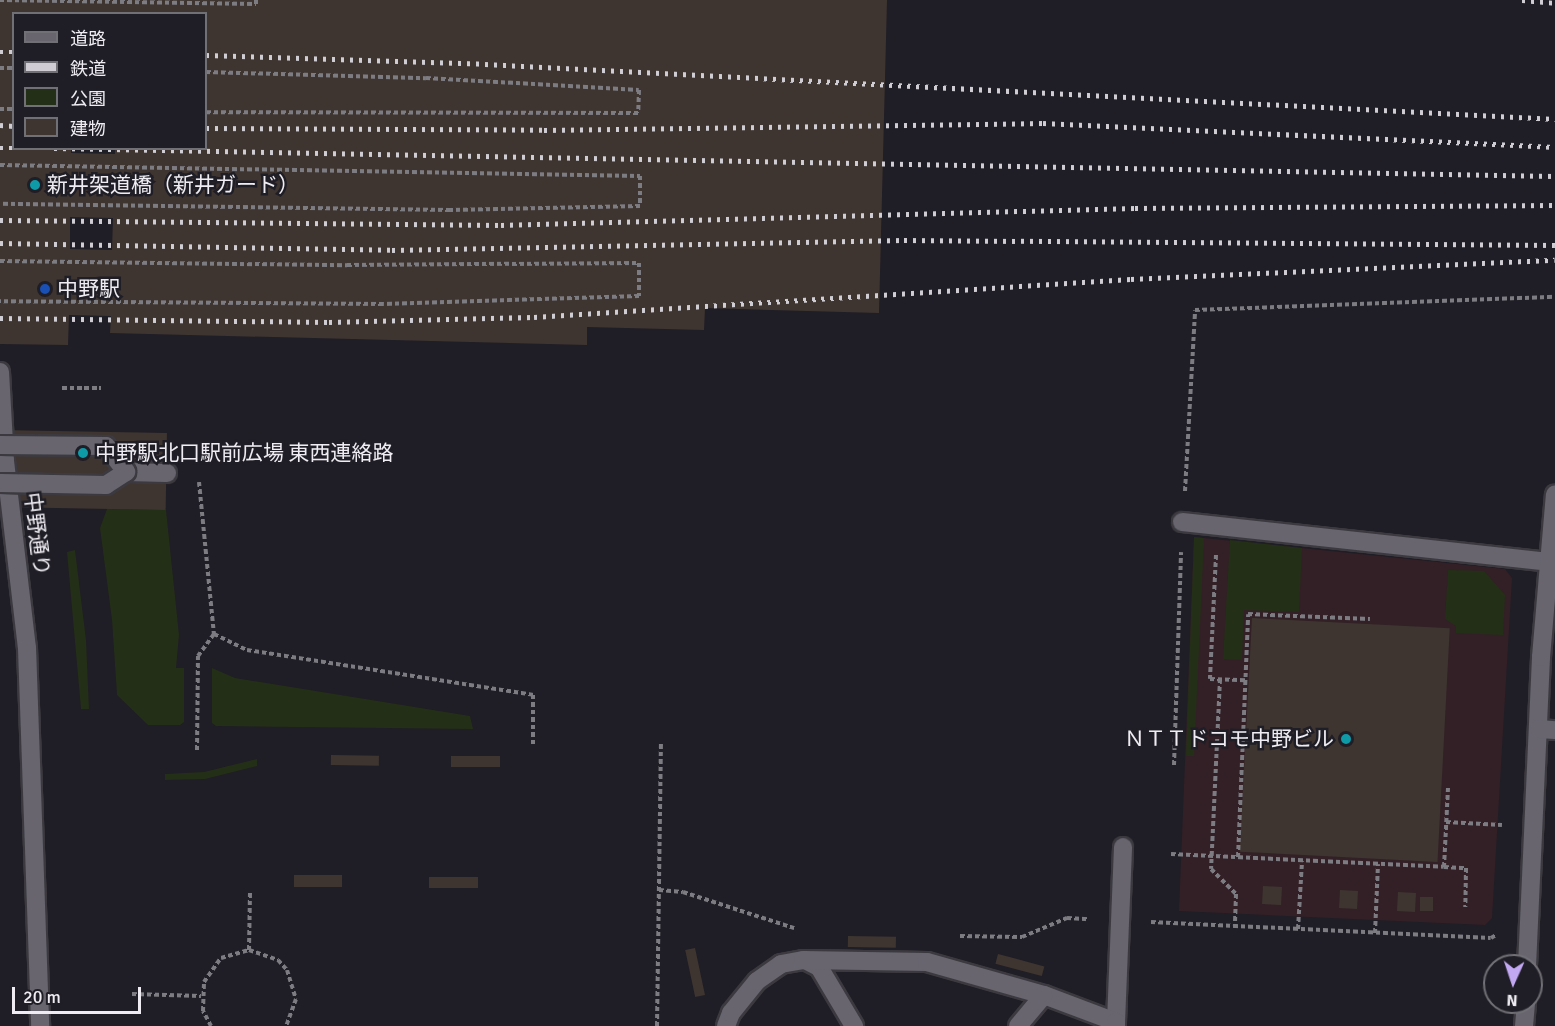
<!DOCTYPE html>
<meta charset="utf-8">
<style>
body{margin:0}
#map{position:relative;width:1555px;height:1026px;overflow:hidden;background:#1f1d25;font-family:Signika,"Noto Sans JP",sans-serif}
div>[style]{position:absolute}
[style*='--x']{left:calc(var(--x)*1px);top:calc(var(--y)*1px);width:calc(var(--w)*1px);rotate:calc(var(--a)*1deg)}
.commercial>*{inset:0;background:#322026}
.green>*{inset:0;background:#242f17}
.building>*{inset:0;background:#3e3530;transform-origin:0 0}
.path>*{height:4px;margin-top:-2px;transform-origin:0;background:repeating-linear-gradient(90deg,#7e7c83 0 4.5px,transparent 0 7.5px)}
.roads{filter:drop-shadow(2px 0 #3c3a40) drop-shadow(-2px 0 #3c3a40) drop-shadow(0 2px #3c3a40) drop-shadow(0 -2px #3c3a40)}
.service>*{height:18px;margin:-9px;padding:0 9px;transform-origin:9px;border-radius:9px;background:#68656f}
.pedestrian>*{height:18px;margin:-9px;padding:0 9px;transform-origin:9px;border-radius:9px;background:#68656f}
.minor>*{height:18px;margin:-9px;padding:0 9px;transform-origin:9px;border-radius:9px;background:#68656f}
.tertiary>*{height:18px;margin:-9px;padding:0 9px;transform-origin:9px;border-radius:9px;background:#68656f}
.secondary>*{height:18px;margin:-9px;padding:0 9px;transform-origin:9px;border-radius:9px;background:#68656f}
.rail>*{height:4.5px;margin-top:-2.25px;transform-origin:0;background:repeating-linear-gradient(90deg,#d0ced4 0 3px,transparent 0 9px)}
.bridges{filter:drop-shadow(2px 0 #3c3a40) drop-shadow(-2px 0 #3c3a40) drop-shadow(0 2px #3c3a40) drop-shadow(0 -2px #3c3a40)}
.pedestrian-bridge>*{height:18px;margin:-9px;padding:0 9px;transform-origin:9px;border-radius:9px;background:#68656f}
.dots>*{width:16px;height:16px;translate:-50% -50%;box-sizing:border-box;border:3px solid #1f1d25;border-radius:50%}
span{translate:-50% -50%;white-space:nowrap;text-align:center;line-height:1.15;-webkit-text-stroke:5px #1f1d25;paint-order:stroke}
.poi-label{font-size:21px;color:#efedf3}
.left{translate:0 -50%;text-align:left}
.right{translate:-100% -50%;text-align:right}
.street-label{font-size:21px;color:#efedf3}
.legend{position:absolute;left:12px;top:12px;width:195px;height:138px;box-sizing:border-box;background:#1f1d25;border:2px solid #727077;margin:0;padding:8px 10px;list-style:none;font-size:18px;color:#efedf3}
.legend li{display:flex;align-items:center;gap:12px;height:30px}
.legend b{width:30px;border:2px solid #727077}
.north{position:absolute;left:1483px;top:954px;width:60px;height:60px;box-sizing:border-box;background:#1f1d25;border:2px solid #727077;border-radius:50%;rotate:183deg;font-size:16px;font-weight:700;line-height:24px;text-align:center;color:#efedf3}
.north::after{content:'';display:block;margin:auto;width:21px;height:27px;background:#c2a8f3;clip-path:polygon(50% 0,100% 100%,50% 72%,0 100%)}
.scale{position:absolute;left:12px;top:987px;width:129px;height:27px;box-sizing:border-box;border:3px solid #efedf3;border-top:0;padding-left:8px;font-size:18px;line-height:21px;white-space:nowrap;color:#efedf3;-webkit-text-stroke:4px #1f1d25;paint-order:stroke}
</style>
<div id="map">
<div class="commercial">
<i style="clip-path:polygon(1194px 537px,1505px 569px,1512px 578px,1492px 918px,1485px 925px,1179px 911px)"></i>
</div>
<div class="green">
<i style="clip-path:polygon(107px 509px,166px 510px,179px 635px,176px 668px,184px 668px,184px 722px,180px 725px,148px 725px,117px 695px,112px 620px,100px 528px)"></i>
<i style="clip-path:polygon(1194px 537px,1204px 538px,1194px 756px,1186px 756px)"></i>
<i style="clip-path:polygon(1230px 540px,1302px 548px,1299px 612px,1244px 610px,1242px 660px,1223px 659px)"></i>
<i style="clip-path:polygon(75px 550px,86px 640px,89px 709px,81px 709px,67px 552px)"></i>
<i style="clip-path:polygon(1448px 570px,1484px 571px,1505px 595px,1503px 635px,1456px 633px,1456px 626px,1445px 619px)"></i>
<i style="clip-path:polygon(212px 668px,235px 678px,470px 716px,473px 729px,216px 726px,212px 723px)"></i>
<i style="clip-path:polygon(257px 759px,257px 766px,205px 779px,165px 780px,165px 774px,204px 772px)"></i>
</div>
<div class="building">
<i style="clip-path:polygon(evenodd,0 0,887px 0,879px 313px,705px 308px,704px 330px,587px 327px,587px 345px,110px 333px,111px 316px,69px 315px,68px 345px,0 344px,0 0,14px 14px,206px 14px,206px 148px,115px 148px,115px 154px,71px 153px,71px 148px,14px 148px,14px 14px,0 0,70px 217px,113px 218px,112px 250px,70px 249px,70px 217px)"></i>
<i style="left:0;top:430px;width:167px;height:77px;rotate:1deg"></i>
<i style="left:1252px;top:618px;width:198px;height:234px;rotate:3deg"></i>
<i style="left:331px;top:755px;width:48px;height:10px;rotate:1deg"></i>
<i style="left:451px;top:756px;width:49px;height:11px"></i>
<i style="left:342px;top:875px;width:12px;height:48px;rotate:90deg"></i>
<i style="left:429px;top:877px;width:49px;height:11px"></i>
<i style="left:1263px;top:886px;width:19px;height:18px;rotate:3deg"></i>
<i style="left:1340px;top:890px;width:18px;height:18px;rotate:3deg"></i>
<i style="left:1398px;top:892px;width:18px;height:19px;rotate:3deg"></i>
<i style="left:1420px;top:897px;width:13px;height:14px"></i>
<i style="left:848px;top:936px;width:48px;height:11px;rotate:1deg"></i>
<i style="left:695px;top:948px;width:48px;height:10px;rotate:78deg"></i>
<i style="left:998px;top:954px;width:48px;height:10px;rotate:15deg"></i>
</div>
<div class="path">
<i style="--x:0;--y:0;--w:256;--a:0.9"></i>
<i style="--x:256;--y:4;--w:4;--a:-90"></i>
<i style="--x:0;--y:68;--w:14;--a:0"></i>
<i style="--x:206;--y:72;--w:220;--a:1.6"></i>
<i style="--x:426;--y:78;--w:213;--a:3.2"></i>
<i style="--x:639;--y:90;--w:23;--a:92"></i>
<i style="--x:638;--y:113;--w:432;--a:-179.9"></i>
<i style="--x:0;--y:109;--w:14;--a:0"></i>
<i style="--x:0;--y:165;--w:640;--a:0.98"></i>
<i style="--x:640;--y:176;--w:30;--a:90"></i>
<i style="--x:640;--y:206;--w:190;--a:178.8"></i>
<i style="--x:450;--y:210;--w:450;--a:-179.2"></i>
<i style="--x:0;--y:261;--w:347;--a:0.7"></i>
<i style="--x:347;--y:265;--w:292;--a:-0.4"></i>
<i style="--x:639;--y:263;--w:33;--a:90"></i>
<i style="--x:639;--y:296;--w:256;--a:178.2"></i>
<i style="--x:383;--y:304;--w:383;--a:-179.6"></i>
<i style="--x:62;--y:388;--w:39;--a:0"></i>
<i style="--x:199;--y:482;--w:153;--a:84.4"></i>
<i style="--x:214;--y:634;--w:37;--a:26"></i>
<i style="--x:247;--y:650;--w:290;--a:8.9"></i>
<i style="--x:533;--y:695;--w:52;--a:90"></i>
<i style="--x:1185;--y:491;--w:181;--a:-86.8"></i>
<i style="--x:1195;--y:310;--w:360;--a:-2.1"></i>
<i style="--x:1216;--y:555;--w:124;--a:92.8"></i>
<i style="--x:1210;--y:679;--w:35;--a:2"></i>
<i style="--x:1220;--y:679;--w:190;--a:92.7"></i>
<i style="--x:1211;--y:869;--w:35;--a:45"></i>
<i style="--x:1236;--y:894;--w:32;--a:92"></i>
<i style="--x:197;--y:750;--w:94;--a:-89.4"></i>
<i style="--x:198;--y:656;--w:27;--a:-54"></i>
<i style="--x:1174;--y:765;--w:213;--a:-88.1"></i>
<i style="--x:1446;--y:822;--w:56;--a:3.1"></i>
<i style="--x:1171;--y:854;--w:273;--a:2.7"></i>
<i style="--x:1444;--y:867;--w:80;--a:-87.1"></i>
<i style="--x:1238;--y:857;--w:243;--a:-87.6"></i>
<i style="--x:1248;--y:614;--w:122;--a:2.3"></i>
<i style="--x:1444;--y:867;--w:22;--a:3"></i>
<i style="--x:1466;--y:868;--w:39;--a:91"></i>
<i style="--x:659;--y:890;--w:24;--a:5"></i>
<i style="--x:683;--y:892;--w:117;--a:18"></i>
<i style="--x:1151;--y:922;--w:340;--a:2.7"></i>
<i style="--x:1491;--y:938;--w:6;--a:-31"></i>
<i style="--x:1298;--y:929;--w:68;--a:-86.6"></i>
<i style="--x:1375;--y:933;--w:69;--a:-87.5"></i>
<i style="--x:960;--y:936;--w:62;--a:0.9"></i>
<i style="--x:1022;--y:937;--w:49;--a:-22.9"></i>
<i style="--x:1067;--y:918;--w:22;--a:3"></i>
<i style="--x:249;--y:950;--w:57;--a:-89"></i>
<i style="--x:132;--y:994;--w:69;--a:1.7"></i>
<i style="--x:211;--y:1026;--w:17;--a:-118"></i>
<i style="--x:203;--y:1011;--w:29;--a:-88"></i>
<i style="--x:204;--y:982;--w:29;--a:-55"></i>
<i style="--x:221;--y:958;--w:29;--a:-16"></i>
<i style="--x:249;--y:950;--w:31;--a:19"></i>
<i style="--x:278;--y:960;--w:13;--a:48"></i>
<i style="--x:287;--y:970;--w:30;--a:73"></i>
<i style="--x:296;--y:999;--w:29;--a:110"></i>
<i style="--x:657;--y:1026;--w:283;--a:-89.2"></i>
</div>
<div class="roads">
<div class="service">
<i style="--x:1182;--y:522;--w:369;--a:6.2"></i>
<i style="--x:1116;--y:1022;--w:175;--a:-87.7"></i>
</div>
<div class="pedestrian">
<i style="--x:126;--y:472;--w:41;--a:1.4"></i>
</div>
<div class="minor">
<i style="--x:805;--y:960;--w:16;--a:27"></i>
<i style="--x:819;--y:967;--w:69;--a:59.3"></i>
<i style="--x:1527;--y:966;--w:309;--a:-87.4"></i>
<i style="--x:1541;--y:657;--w:163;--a:-85.1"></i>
<i style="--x:726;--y:1026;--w:14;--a:-69"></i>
<i style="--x:731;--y:1013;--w:41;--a:-50.9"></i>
<i style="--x:757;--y:981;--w:29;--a:-35"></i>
<i style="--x:781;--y:964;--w:22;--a:-10"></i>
<i style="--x:803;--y:960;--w:124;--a:0.9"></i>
<i style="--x:927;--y:962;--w:122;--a:15.8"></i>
<i style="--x:1044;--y:995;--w:77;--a:20.6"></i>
<i style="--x:1018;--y:1026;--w:40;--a:-50"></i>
<i style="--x:1524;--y:1026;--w:24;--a:-85"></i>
</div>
<div class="tertiary">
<i style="--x:1539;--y:729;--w:16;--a:4"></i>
<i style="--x:1116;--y:1026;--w:4;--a:-90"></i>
</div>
<div class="secondary">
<i style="--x:0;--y:372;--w:89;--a:86.8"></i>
<i style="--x:5;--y:461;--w:188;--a:83.3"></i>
<i style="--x:27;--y:648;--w:378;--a:88"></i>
</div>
</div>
<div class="rail">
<i style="--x:1522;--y:0;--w:33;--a:5"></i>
<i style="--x:0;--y:52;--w:14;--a:0"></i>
<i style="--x:206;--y:55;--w:279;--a:1.8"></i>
<i style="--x:485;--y:64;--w:1071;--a:2.94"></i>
<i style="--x:0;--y:125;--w:14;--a:4"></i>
<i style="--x:206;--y:128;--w:338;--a:0.3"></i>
<i style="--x:544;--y:130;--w:499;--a:-0.8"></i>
<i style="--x:1043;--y:123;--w:513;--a:2.68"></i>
<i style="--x:0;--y:148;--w:14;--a:0"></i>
<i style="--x:54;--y:148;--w:1501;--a:1.07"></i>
<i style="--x:0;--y:220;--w:501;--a:0.57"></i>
<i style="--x:501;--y:225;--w:634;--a:-1.54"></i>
<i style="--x:1135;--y:208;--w:420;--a:-0.4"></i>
<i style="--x:0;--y:243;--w:392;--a:1"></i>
<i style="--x:392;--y:250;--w:512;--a:-1.12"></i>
<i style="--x:904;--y:240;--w:651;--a:0.44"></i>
<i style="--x:0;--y:318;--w:329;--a:0.7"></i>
<i style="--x:329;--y:322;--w:205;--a:-1.4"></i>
<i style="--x:534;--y:317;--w:598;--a:-3.64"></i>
<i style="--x:1131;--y:279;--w:424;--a:-2.6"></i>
</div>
<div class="bridges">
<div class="pedestrian-bridge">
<i style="--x:0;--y:445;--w:106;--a:0.5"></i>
<i style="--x:106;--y:446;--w:33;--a:52"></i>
<i style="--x:126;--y:472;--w:24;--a:147"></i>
<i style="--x:106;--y:485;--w:106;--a:-178.9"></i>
</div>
</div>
<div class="dots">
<i style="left:35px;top:185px;background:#0f9aa8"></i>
<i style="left:45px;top:289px;background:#1a4fb4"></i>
<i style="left:83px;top:453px;background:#0f9aa8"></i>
<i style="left:1346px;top:739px;background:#0f9aa8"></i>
</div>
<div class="poi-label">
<span class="left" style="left:47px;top:185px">新井架道橋（新井ガード）</span>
<span class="left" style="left:57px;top:289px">中野駅</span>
<span class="left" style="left:95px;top:453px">中野駅北口駅前広場 東西連絡路</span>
<span class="right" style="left:1334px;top:739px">ＮＴＴドコモ中野ビル</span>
</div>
<div class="street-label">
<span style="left:37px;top:534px;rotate:83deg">中野通り</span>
</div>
<ul class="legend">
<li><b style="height:8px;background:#68656f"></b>道路</li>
<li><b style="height:8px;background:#d0ced4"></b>鉄道</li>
<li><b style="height:16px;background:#242f17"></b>公園</li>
<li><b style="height:16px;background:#3e3530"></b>建物</li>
</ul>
<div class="north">N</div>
<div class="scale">20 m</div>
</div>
